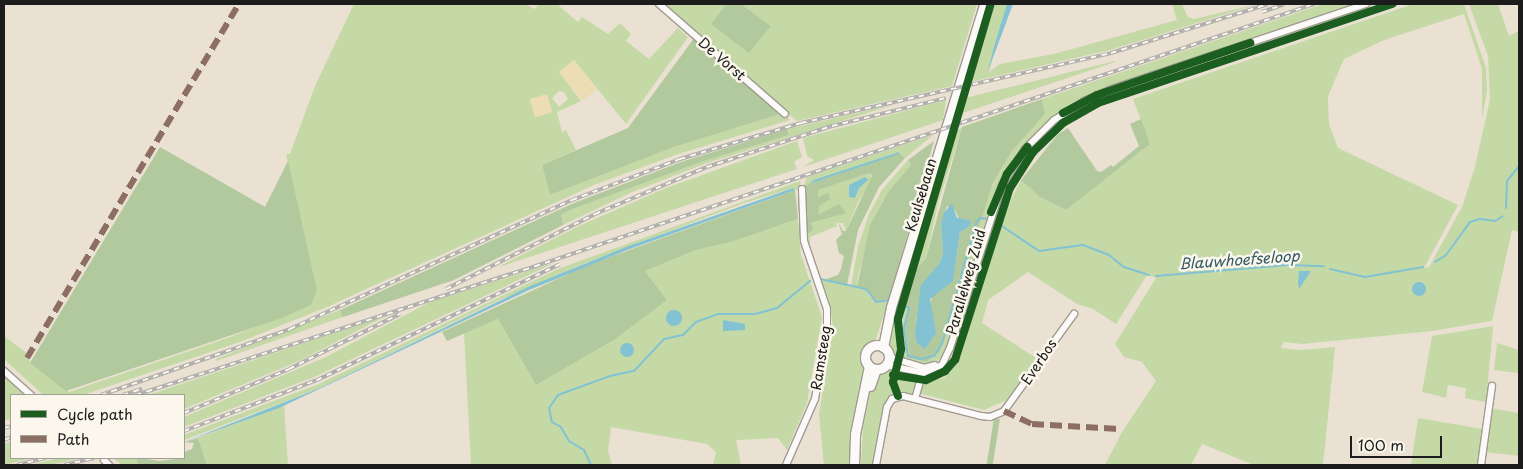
<!DOCTYPE html>
<style>
body{margin:0}
#map{position:relative;width:1523px;height:469px;overflow:hidden;background:#eae1d2;font-family:"Playpen Sans",sans-serif}
div>[style]{position:absolute}
[style*='--x']{left:calc(var(--x)*1px);top:calc(var(--y)*1px);width:calc(var(--w)*1px);rotate:calc(var(--a)*1deg)}
.green>*{inset:0;background:#c4d9a6}
.forest>*{inset:0;background:#b1c99c;transform-origin:0 0}
.sand>*{inset:0;background:#ecddb5;transform-origin:0 0}
.water>*{inset:0;background:#82c2d3}
.round{border-radius:50%}
.stream>*{height:2px;margin:-1px;padding:0 1px;transform-origin:1px;border-radius:1px;background:#82c2d3}
.roads{filter:drop-shadow(1px 0 #a09b92) drop-shadow(-1px 0 #a09b92) drop-shadow(0 1px #a09b92) drop-shadow(0 -1px #a09b92)}
.minor>*{height:6px;margin:-3px;padding:0 3px;transform-origin:3px;border-radius:3px;background:#fcfaf8}
.major>*{height:9px;margin:-4.5px;padding:0 4.5px;transform-origin:4.5px;border-radius:4.5px;background:#fcfaf8}
.major>.ring{margin:-4.5px;padding:0;box-sizing:content-box;background:none;border:9px solid #fcfaf8;border-radius:50%}
.rail>*{height:4px;margin-top:-2px;transform-origin:0;background:repeating-linear-gradient(90deg,#fbf7ec 0 5.5px,#aeadab 0 11px);box-sizing:border-box;border-block:1px solid #aeadab}
.quiet>*{height:6px;margin-top:-3px;transform-origin:0;background:repeating-linear-gradient(90deg,#8d6e63 0 12px,transparent 0 18px)}
.cycleway>*{height:8px;margin:-4px;padding:0 4px;transform-origin:4px;border-radius:4px;background:#1b5e20}
span{translate:-50% -50%;white-space:nowrap;text-align:center;line-height:1.15;-webkit-text-stroke:5px #fbf7ec;paint-order:stroke}
.street-label{font-size:14px;color:#1c1c1c}
.water-label{font-size:15px;color:#335966;font-style:italic}
.frame{position:absolute;inset:0;border:5px solid #1c1c1c;pointer-events:none}
.legend{position:absolute;left:10px;top:394px;width:175px;height:65px;box-sizing:border-box;background:#fbf7ec;border:1px solid #a29f99;margin:0;padding:6px 9px;list-style:none;font-size:15px;color:#1c1c1c}
.legend li{display:flex;align-items:center;gap:10px;height:25px}
.legend b{width:25px;border:1px solid #a29f99}
.scale{position:absolute;left:1350px;top:436px;width:92px;height:22px;box-sizing:border-box;border:2px solid #1c1c1c;border-top:0;padding-left:6px;font-size:15px;line-height:18px;white-space:nowrap;color:#1c1c1c;-webkit-text-stroke:4px #fbf7ec;paint-order:stroke}
</style>
<div id="map">
<div class="green">
<i style="clip-path:polygon(evenodd,354px 4px,525px 4px,535px 9px,539px 4px,557px 4px,578px 22px,582px 17px,608px 34px,620px 23px,631px 34px,626px 41px,649px 59px,678px 28px,688px 37px,626px 124px,574px 60px,559px 72px,581px 101px,557px 112px,562px 132px,566px 130px,576px 150px,542px 165px,550px 195px,674px 147px,777px 115px,779px 111px,790px 120px,678px 154px,594px 185px,327px 307px,237px 343px,83px 395px,43px 395px,4px 359px,4px 336px,28px 354px,30px 363px,69px 392px,230px 337px,311px 305px,317px 290px,286px 154px,290px 154px,315px 86px,354px 4px,559px 91px,564px 92px,568px 99px,559px 107px,552px 98px,559px 91px)"></i>
<i style="clip-path:polygon(663px 4px,726px 4px,711px 24px,771px 26px,741px 4px,977px 4px,952px 86px,797px 121px)"></i>
<i style="clip-path:polygon(993px 4px,1007px 4px,989px 72px,1000px 64px,1054px 54px,1177px 20px,1172px 4px,1182px 4px,1188px 17px,1194px 19px,1258px 4px,1110px 50px,970px 82px)"></i>
<i style="clip-path:polygon(1323px 4px,1357px 4px,1095px 92px,1063px 110px,1040px 128px,1013px 159px,992px 201px,946px 352px,937px 362px,926px 365px,901px 359px,904px 304px,909px 308px,905px 321px,940px 351px,988px 193px,1012px 151px,1045px 114px,1042px 99px)"></i>
<i style="clip-path:polygon(1413px 4px,1464px 4px,1486px 68px,1487px 91px,1482px 119px,1482px 69px,1464px 14px,1384px 40px,1344px 59px,1328px 96px,1329px 124px,1338px 148px,1458px 205px,1424px 268px,1429px 267px,1462px 207px,1475px 167px,1490px 99px,1488px 56px,1469px 4px,1498px 4px,1509px 36px,1519px 31px,1519px 232px,1512px 230px,1492px 321px,1432px 331px,1302px 344px,1284px 342px,1281px 348px,1300px 350px,1335px 347px,1323px 465px,1254px 465px,1202px 444px,1191px 465px,1105px 465px,1122px 432px,1156px 381px,1142px 362px,1124px 357px,1115px 344px,1156px 278px,1147px 275px,1116px 324px,1093px 309px,1077px 304px,1028px 272px,988px 300px,982px 323px,1036px 358px,1007px 400px,984px 410px,918px 393px,921px 383px,944px 378px,958px 363px,1008px 206px,1021px 180px,1040px 197px,1066px 210px,1150px 144px,1133px 99px)"></i>
<i style="clip-path:polygon(1115px 61px,1115px 62px,960px 114px,965px 98px)"></i>
<i style="clip-path:polygon(946px 100px,943px 120px,803px 167px,814px 160px,807px 156px,803px 138px)"></i>
<i style="clip-path:polygon(896px 104px,704px 164px,630px 193px,563px 225px,561px 221px,561px 215px,570px 210px,704px 161px,789px 135px,787px 129px)"></i>
<i style="clip-path:polygon(962px 128px,939px 200px,926px 258px,912px 274px,955px 131px)"></i>
<i style="clip-path:polygon(933px 135px,905px 158px,896px 153px,804px 186px,807px 177px)"></i>
<i style="clip-path:polygon(797px 141px,802px 157px,794px 162px,797px 169px,496px 268px,581px 225px,666px 188px)"></i>
<i style="clip-path:polygon(908px 160px,911px 165px,888px 192px,875px 215px,858px 276px,857px 287px,865px 289px,871px 298px,889px 299px,876px 339px,861px 353px,865px 370px,852px 465px,824px 465px,819px 414px,833px 328px,829px 300px,821px 280px,851px 286px,858px 247px,869px 214px,882px 190px)"></i>
<i style="clip-path:polygon(870px 173px,872px 181px,858px 202px,846px 231px,843px 223px,836px 223px,837px 226px,810px 237px,810px 248px,806px 247px,805px 232px,814px 229px,810px 223px,828px 211px,818px 215px,818px 190px)"></i>
<i style="clip-path:polygon(800px 181px,801px 193px,793px 188px,744px 203px,588px 262px,495px 302px,320px 388px,184px 440px,184px 435px,319px 384px,558px 269px)"></i>
<i style="clip-path:polygon(798px 219px,801px 255px,822px 317px,807px 403px,787px 450px,778px 438px,736px 440px,741px 465px,713px 465px,716px 452px,707px 444px,611px 427px,608px 451px,612px 465px,471px 465px,464px 333px,498px 319px,536px 385px,614px 340px,667px 300px,645px 271px,696px 250px,731px 242px)"></i>
<i style="clip-path:polygon(554px 263px,314px 377px,184px 427px,184px 417px,326px 357px,430px 302px)"></i>
<i style="clip-path:polygon(898px 302px,896px 319px,897px 358px,887px 344px)"></i>
<i style="clip-path:polygon(340px 310px,343px 317px,216px 361px,216px 359px)"></i>
<i style="clip-path:polygon(386px 316px,299px 361px,184px 409px,184px 395px,148px 395px)"></i>
<i style="clip-path:polygon(1493px 326px,1486px 402px,1465px 398px,1466px 388px,1448px 385px,1446px 398px,1422px 392px,1432px 336px)"></i>
<i style="clip-path:polygon(1497px 343px,1519px 350px,1519px 373px,1494px 370px)"></i>
<i style="clip-path:polygon(955px 356px,942px 372px,923px 378px,925px 374px,944px 366px)"></i>
<i style="clip-path:polygon(887px 368px,894px 368px,891px 382px,895px 395px,890px 399px,873px 465px,861px 465px,863px 427px,871px 389px,876px 375px)"></i>
<i style="clip-path:polygon(4px 376px,26px 395px,11px 395px,11px 419px,4px 421px)"></i>
<i style="clip-path:polygon(896px 378px,916px 383px,913px 394px,901px 394px)"></i>
<i style="clip-path:polygon(284px 404px,288px 465px,207px 465px,198px 438px)"></i>
<i style="clip-path:polygon(1490px 408px,1519px 413px,1519px 456px,1484px 452px)"></i>
<i style="clip-path:polygon(1418px 418px,1483px 429px,1478px 465px,1411px 465px)"></i>
<i style="clip-path:polygon(11px 441px,11px 458px,32px 458px,4px 465px,4px 444px)"></i>
<i style="clip-path:polygon(58px 458px,82px 458px,50px 465px,31px 465px)"></i>
<i style="clip-path:polygon(113px 458px,137px 458px,140px 465px,122px 465px)"></i>
</div>
<div class="forest">
<i style="clip-path:polygon(726px 4px,741px 4px,771px 26px,749px 53px,711px 24px)"></i>
<i style="clip-path:polygon(695px 37px,779px 111px,777px 115px,674px 147px,550px 195px,542px 165px,628px 128px)"></i>
<i style="clip-path:polygon(evenodd,1042px 99px,1045px 114px,1012px 151px,992px 185px,940px 351px,926px 362px,910px 357px,905px 325px,909px 308px,904px 304px,912px 274px,926px 258px,962px 127px,1042px 99px,947px 206px,955px 210px,959px 219px,970px 220px,970px 226px,960px 232px,956px 261px,932px 296px,930px 307px,915px 322px,943px 254px,941px 224px,947px 206px)"></i>
<i style="clip-path:polygon(1141px 119px,1150px 144px,1066px 210px,1040px 197px,1021px 180px,1058px 134px,1068px 128px,1097px 171px,1101px 172px,1111px 165px,1113px 167px,1139px 146px,1130px 124px)"></i>
<i style="clip-path:polygon(787px 129px,789px 135px,704px 161px,570px 210px,561px 215px,563px 225px,454px 280px,343px 317px,340px 310px,574px 203px,681px 162px)"></i>
<i style="clip-path:polygon(934px 141px,889px 299px,876px 301px,866px 289px,857px 287px,870px 225px,888px 192px,911px 165px,908px 160px)"></i>
<i style="clip-path:polygon(160px 147px,265px 207px,288px 161px,317px 290px,311px 305px,279px 319px,66px 391px,30px 363px)"></i>
<i style="clip-path:polygon(899px 153px,905px 158px,879px 187px,858px 230px,847px 285px,824px 280px,838px 275px,841px 269px,844px 256px,839px 253px,836px 240px,842px 234px,838px 222px,843px 231px,846px 231px,872px 176px,870px 173px,818px 190px,818px 197px,828px 193px,830px 199px,819px 206px,818px 215px,839px 204px,846px 213px,810px 223px,814px 228px,808px 234px,805px 232px,804px 186px)"></i>
<i style="clip-path:polygon(795px 190px,798px 219px,731px 242px,696px 250px,645px 271px,667px 300px,614px 340px,536px 385px,498px 319px,447px 341px,442px 332px,588px 265px)"></i>
<i style="left:994px;top:418px;width:6px;height:48px;rotate:9deg"></i>
<i style="clip-path:polygon(198px 438px,207px 465px,140px 465px,136px 461px,139px 458px,159px 461px,184px 458px,184px 452px,192px 449px,194px 443px,184px 442px)"></i>
</div>
<div class="sand">
<i style="left:574px;top:60px;width:37px;height:19px;rotate:52deg"></i>
<i style="left:547px;top:94px;width:19px;height:18px;rotate:74deg"></i>
</div>
<div class="water">
<i style="clip-path:polygon(1007px 4px,1013px 4px,988px 71px,994px 47px)"></i>
<i style="clip-path:polygon(899px 152px,899px 154px,809px 184px,814px 180px)"></i>
<i style="clip-path:polygon(865px 177px,868px 180px,859px 188px,855px 198px,849px 197px,849px 185px)"></i>
<i style="clip-path:polygon(793px 188px,795px 190px,627px 250px,529px 290px,279px 408px,184px 442px,320px 388px,528px 287px,626px 247px)"></i>
<i style="clip-path:polygon(952px 203px,957px 218px,970px 220px,970px 226px,960px 232px,953px 281px,930px 299px,936px 333px,925px 349px,917px 343px,915px 333px,921px 285px,939px 264px,943px 254px,941px 224px,944px 213px)"></i>
<i style="clip-path:polygon(1299px 271px,1311px 271px,1299px 289px,1298px 283px)"></i>
<i class="round" style="left:1412px;top:282px;width:14px;height:14px"></i>
<i class="round" style="left:666px;top:310px;width:16px;height:16px"></i>
<i style="clip-path:polygon(723px 320px,745px 324px,745px 330px,723px 331px)"></i>
<i class="round" style="left:620px;top:343px;width:14px;height:14px"></i>
</div>
<div class="stream">
<i style="--x:1506;--y:208;--w:27;--a:-88"></i>
<i style="--x:1507;--y:181;--w:19;--a:-51"></i>
<i style="--x:993;--y:220;--w:55;--a:34"></i>
<i style="--x:1039;--y:251;--w:44;--a:-7.8"></i>
<i style="--x:1083;--y:245;--w:28;--a:21"></i>
<i style="--x:1109;--y:255;--w:19;--a:39"></i>
<i style="--x:1124;--y:267;--w:26;--a:18"></i>
<i style="--x:1435;--y:262;--w:13;--a:-32"></i>
<i style="--x:1446;--y:255;--w:41;--a:-54"></i>
<i style="--x:1470;--y:222;--w:10;--a:-17"></i>
<i style="--x:1480;--y:219;--w:15;--a:8"></i>
<i style="--x:1495;--y:221;--w:9;--a:-32"></i>
<i style="--x:1330;--y:269;--w:36;--a:13"></i>
<i style="--x:1365;--y:277;--w:59;--a:-9.8"></i>
<i style="--x:1156;--y:276;--w:131;--a:-4.8"></i>
<i style="--x:1287;--y:265;--w:37;--a:2"></i>
<i style="--x:820;--y:279;--w:47;--a:12.3"></i>
<i style="--x:866;--y:289;--w:16;--a:52"></i>
<i style="--x:876;--y:302;--w:15;--a:-8"></i>
<i style="--x:895;--y:302;--w:15;--a:23"></i>
<i style="--x:909;--y:308;--w:21;--a:104"></i>
<i style="--x:904;--y:328;--w:28;--a:82"></i>
<i style="--x:908;--y:356;--w:13;--a:13"></i>
<i style="--x:921;--y:359;--w:13;--a:-13"></i>
<i style="--x:934;--y:356;--w:14;--a:-56"></i>
<i style="--x:942;--y:344;--w:126;--a:-74.3"></i>
<i style="--x:976;--y:223;--w:6;--a:-51"></i>
<i style="--x:980;--y:218;--w:8;--a:7"></i>
<i style="--x:591;--y:465;--w:17;--a:-115"></i>
<i style="--x:584;--y:450;--w:17;--a:-149"></i>
<i style="--x:569;--y:441;--w:16;--a:-120"></i>
<i style="--x:561;--y:427;--w:10;--a:-151"></i>
<i style="--x:552;--y:422;--w:14;--a:-102"></i>
<i style="--x:549;--y:408;--w:16;--a:-55"></i>
<i style="--x:558;--y:395;--w:55;--a:-20.1"></i>
<i style="--x:610;--y:376;--w:25;--a:-12"></i>
<i style="--x:634;--y:371;--w:44;--a:-46.8"></i>
<i style="--x:664;--y:339;--w:19;--a:-12"></i>
<i style="--x:683;--y:335;--w:18;--a:-45"></i>
<i style="--x:696;--y:322;--w:23;--a:-20"></i>
<i style="--x:718;--y:314;--w:37;--a:0"></i>
<i style="--x:755;--y:314;--w:23;--a:-15"></i>
<i style="--x:777;--y:308;--w:43;--a:-39.3"></i>
</div>
<div class="roads">
<div class="minor">
<i style="--x:659;--y:4;--w:167;--a:41.1"></i>
<i style="--x:889;--y:357;--w:37;--a:17"></i>
<i style="--x:924;--y:368;--w:11;--a:-15"></i>
<i style="--x:886;--y:365;--w:38;--a:12"></i>
<i style="--x:923;--y:373;--w:21;--a:-23"></i>
<i style="--x:942;--y:365;--w:19;--a:-65"></i>
<i style="--x:950;--y:348;--w:171;--a:-72.3"></i>
<i style="--x:1002;--y:185;--w:43;--a:-57.4"></i>
<i style="--x:1025;--y:149;--w:41;--a:-45"></i>
<i style="--x:1054;--y:120;--w:36;--a:-32"></i>
<i style="--x:1084;--y:101;--w:30;--a:-23"></i>
<i style="--x:1112;--y:89;--w:268;--a:-18.5"></i>
<i style="--x:4;--y:371;--w:36;--a:42"></i>
<i style="--x:915;--y:399;--w:29;--a:-74"></i>
<i style="--x:104;--y:460;--w:7;--a:45"></i>
<i style="--x:786;--y:465;--w:72;--a:-66.3"></i>
<i style="--x:815;--y:399;--w:75;--a:-80.8"></i>
<i style="--x:827;--y:325;--w:16;--a:-90"></i>
<i style="--x:827;--y:309;--w:72;--a:-108.7"></i>
<i style="--x:804;--y:241;--w:52;--a:-92.2"></i>
<i style="--x:876;--y:465;--w:59;--a:-79.3"></i>
<i style="--x:887;--y:407;--w:9;--a:-58"></i>
<i style="--x:892;--y:399;--w:11;--a:-15"></i>
<i style="--x:903;--y:396;--w:81;--a:14.4"></i>
<i style="--x:981;--y:416;--w:9;--a:6"></i>
<i style="--x:990;--y:417;--w:15;--a:-23"></i>
<i style="--x:1004;--y:411;--w:120;--a:-54.2"></i>
<i style="--x:1481;--y:465;--w:80;--a:-82.1"></i>
</div>
<div class="major">
<i class="ring" style="left:865px;top:345px;width:15px;height:15px"></i>
<i style="--x:883;--y:347;--w:41;--a:-78.7"></i>
<i style="--x:891;--y:307;--w:317;--a:-72.9"></i>
<i style="--x:870;--y:386;--w:18;--a:-71"></i>
<i style="--x:854;--y:465;--w:31;--a:-88"></i>
<i style="--x:855;--y:434;--w:69;--a:-78.4"></i>
</div>
</div>
<div class="rail">
<i style="--x:1262;--y:12;--w:24;--a:-19"></i>
<i style="--x:446;--y:289;--w:167;--a:-26.7"></i>
<i style="--x:595;--y:214;--w:121;--a:-22.8"></i>
<i style="--x:707;--y:167;--w:132;--a:-18.2"></i>
<i style="--x:832;--y:126;--w:117;--a:-13.8"></i>
<i style="--x:101;--y:395;--w:200;--a:-19.2"></i>
<i style="--x:290;--y:329;--w:310;--a:-24.6"></i>
<i style="--x:572;--y:200;--w:116;--a:-20.8"></i>
<i style="--x:680;--y:159;--w:126;--a:-16.6"></i>
<i style="--x:801;--y:123;--w:318;--a:-12.7"></i>
<i style="--x:1111;--y:53;--w:164;--a:-17.3"></i>
<i style="--x:123;--y:395;--w:20;--a:-18"></i>
<i style="--x:136;--y:395;--w:408;--a:-17.9"></i>
<i style="--x:524;--y:270;--w:834;--a:-18.61"></i>
<i style="--x:184;--y:413;--w:114;--a:-22.7"></i>
<i style="--x:289;--y:369;--w:124;--a:-26.4"></i>
<i style="--x:4;--y:428;--w:7;--a:-16"></i>
<i style="--x:184;--y:431;--w:142;--a:-21"></i>
<i style="--x:317;--y:380;--w:269;--a:-25.5"></i>
<i style="--x:4;--y:440;--w:8;--a:-23"></i>
<i style="--x:17;--y:465;--w:30;--a:-14"></i>
<i style="--x:64;--y:465;--w:31;--a:-13"></i>
</div>
<div class="quiet">
<i style="--x:27;--y:358;--w:413;--a:-59.1"></i>
<i style="--x:1004;--y:411;--w:31;--a:25"></i>
<i style="--x:1032;--y:424;--w:87;--a:3.3"></i>
</div>
<div class="cycleway">
<i style="--x:1063;--y:113;--w:38;--a:-28"></i>
<i style="--x:1097;--y:95;--w:162;--a:-18.8"></i>
<i style="--x:991;--y:212;--w:41;--a:-67.2"></i>
<i style="--x:1007;--y:174;--w:34;--a:-53"></i>
<i style="--x:893;--y:375;--w:33;--a:9"></i>
<i style="--x:926;--y:380;--w:21;--a:-25"></i>
<i style="--x:945;--y:371;--w:15;--a:-48"></i>
<i style="--x:955;--y:360;--w:181;--a:-72.3"></i>
<i style="--x:1010;--y:188;--w:43;--a:-57.4"></i>
<i style="--x:1033;--y:152;--w:42;--a:-44"></i>
<i style="--x:1063;--y:123;--w:40;--a:-29.7"></i>
<i style="--x:1098;--y:103;--w:311;--a:-18.6"></i>
<i style="--x:898;--y:396;--w:15;--a:-110"></i>
<i style="--x:893;--y:382;--w:34;--a:-76"></i>
<i style="--x:901;--y:349;--w:30;--a:-96"></i>
<i style="--x:898;--y:319;--w:328;--a:-73.6"></i>
</div>
<div class="street-label">
<span style="left:722px;top:59px;rotate:41deg">De Vorst</span>
<span style="left:921px;top:195px;rotate:-73deg">Keulsebaan</span>
<span style="left:966px;top:282px;rotate:-74deg">Parallelweg Zuid</span>
<span style="left:821px;top:358px;rotate:-81deg">Ramsteeg</span>
<span style="left:1039px;top:362px;rotate:-56deg">Everbos</span>
</div>
<div class="water-label">
<span style="left:1239px;top:259px;rotate:-4deg">Blauwhoefseloop</span>
</div>
<div class="frame"></div>
<ul class="legend">
<li><b style="height:6px;background:#1b5e20"></b>Cycle path</li>
<li><b style="height:6px;background:#8d6e63"></b>Path</li>
</ul>
<div class="scale">100 m</div>
</div>
